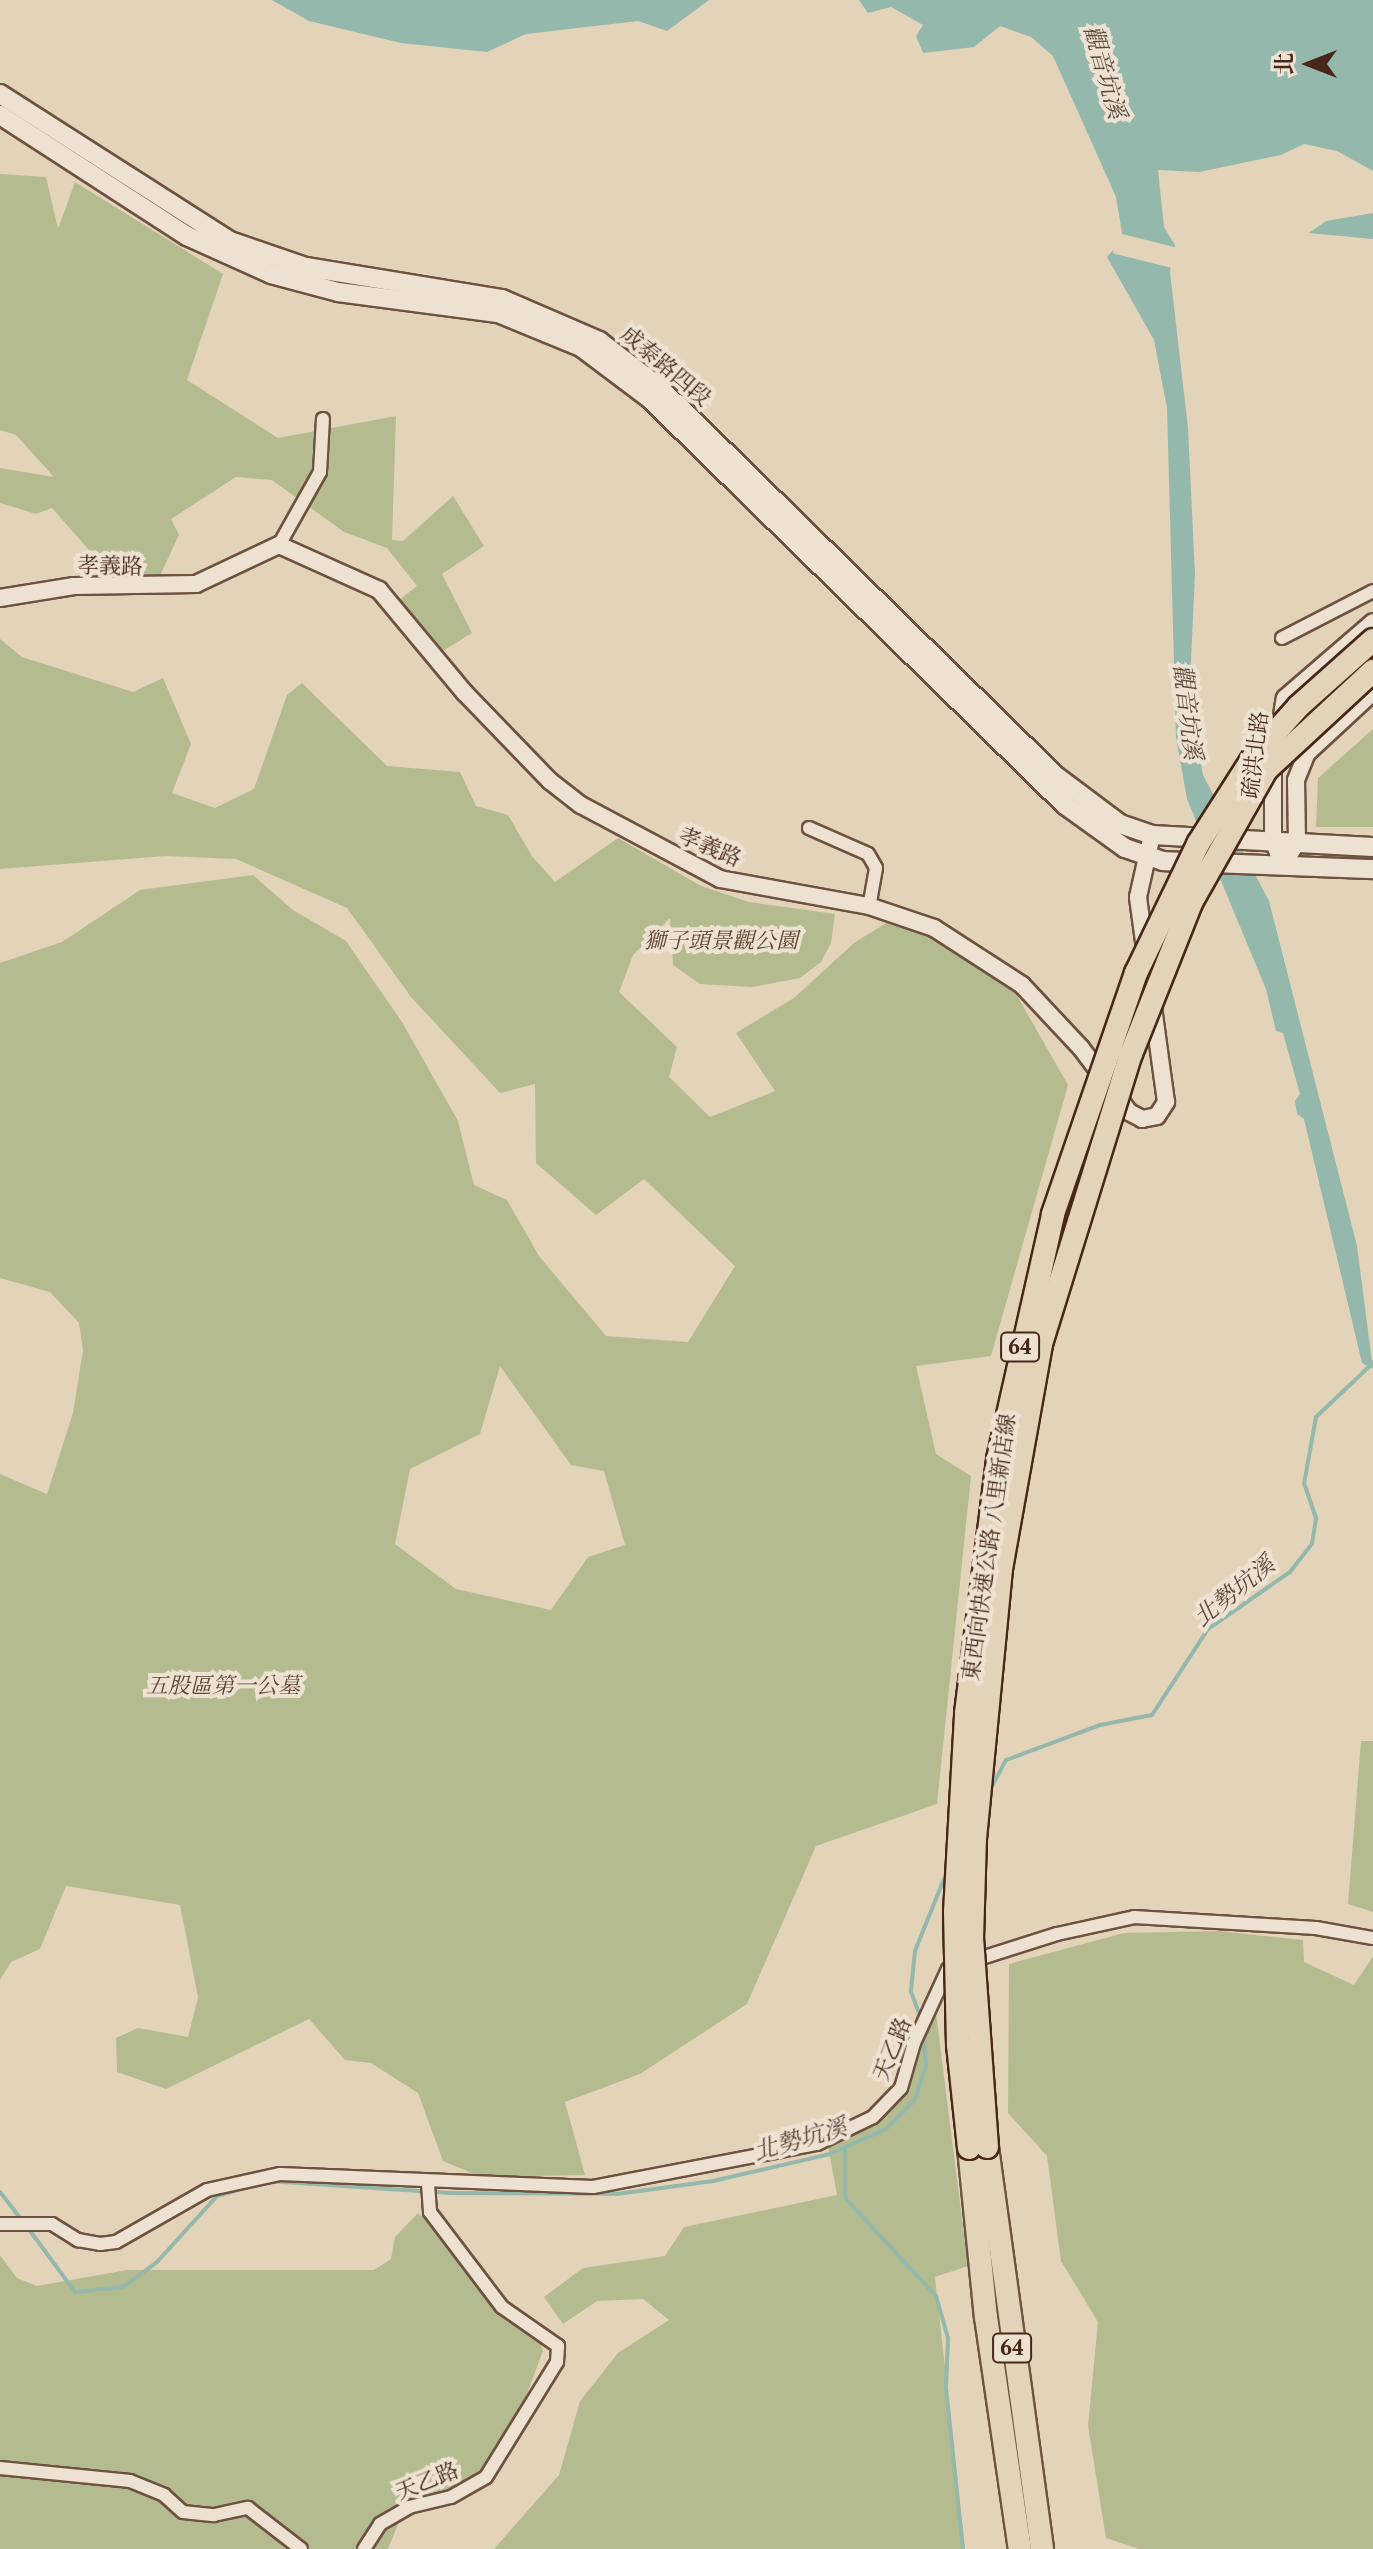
<!DOCTYPE html>
<meta charset="utf-8">
<style>
body{margin:0}
#map{position:relative;width:1373px;height:2549px;overflow:hidden;background:#e3d3b9;font-family:"Libre Caslon Text","Noto Serif TC",serif}
div>[style]{position:absolute}
[style*='--x']{left:calc(var(--x)*1px);top:calc(var(--y)*1px);width:calc(var(--w)*1px);rotate:calc(var(--a)*1deg)}
.green>*{inset:0;background:#b4bc8f}
.water>*{inset:0;background:#95b8ac}
.pier>*{inset:0;background:#e3d3b9;transform-origin:0 0}
.stream>*{height:4px;margin:-2px;padding:0 2px;transform-origin:2px;border-radius:2px;background:#95b8ac}
.roads{filter:drop-shadow(2px 0 #6e5241) drop-shadow(-2px 0 #6e5241) drop-shadow(0 2px #6e5241) drop-shadow(0 -2px #6e5241)}
.minor>*{height:12px;margin:-6px;padding:0 6px;transform-origin:6px;border-radius:6px;background:#ede2d2}
.tertiary>*{height:16px;margin:-8px;padding:0 8px;transform-origin:8px;border-radius:8px;background:#ede2d2}
.secondary>*{height:18px;margin:-9px;padding:0 9px;transform-origin:9px;border-radius:9px;background:#ede2d2}
.trunk>*{height:22px;margin:-11px;padding:0 11px;transform-origin:11px;border-radius:11px;background:#e3d3b9}
.bridges{filter:drop-shadow(2px 0 #472719) drop-shadow(-2px 0 #472719) drop-shadow(0 2px #472719) drop-shadow(0 -2px #472719)}
.trunk-bridge>*{height:22px;margin:-11px;padding:0 11px;transform-origin:11px;border-radius:11px;background:#e3d3b9}
span{translate:-50% -50%;white-space:nowrap;text-align:center;line-height:1.15;-webkit-text-stroke:8px #ede2d2;paint-order:stroke}
.shield-label span{padding:2px 6px;background:#ede2d2;border:2px solid;border-radius:6px;-webkit-text-stroke-width:0}
.shield-label{font-size:20px;color:#472719;font-weight:700}
.street-label{font-size:22px;color:#472719}
.park-label{font-size:22px;color:#5d4531;font-style:italic}
.water-label{font-size:24px;color:#5a4b3e;font-style:italic}
.north{position:absolute;left:1269px;top:24px;width:80px;height:80px;-webkit-text-stroke:6px #ede2d2;paint-order:stroke;rotate:270deg;font-size:22px;font-weight:700;line-height:32px;text-align:center;color:#472719}
.north::after{content:'';display:block;margin:auto;width:28px;height:36px;background:#472719;clip-path:polygon(50% 0,100% 100%,50% 72%,0 100%)}
</style>
<div id="map">
<div class="green">
<i style="clip-path:polygon(0 174px,46px 177px,58px 229px,75px 182px,223px 274px,187px 380px,278px 438px,396px 416px,392px 540px,403px 541px,453px 496px,484px 546px,442px 574px,472px 633px,443px 651px,399px 600px,417px 586px,387px 548px,344px 532px,272px 480px,236px 477px,171px 519px,179px 535px,156px 584px,111px 575px,52px 508px,36px 514px,0 503px,0 468px,54px 477px,16px 435px,0 430px)"></i>
<i style="clip-path:polygon(evenodd,0 639px,22px 657px,133px 692px,163px 678px,191px 744px,172px 793px,215px 808px,254px 789px,287px 695px,302px 683px,387px 766px,460px 772px,476px 806px,508px 815px,532px 856px,555px 882px,618px 838px,701px 886px,749px 902px,835px 914px,831px 943px,821px 962px,800px 978px,752px 987px,700px 984px,673px 965px,670px 918px,633px 955px,619px 992px,677px 1047px,669px 1077px,710px 1117px,775px 1091px,736px 1033px,794px 998px,854px 943px,886px 923px,922px 930px,1015px 992px,1068px 1085px,991px 1356px,916px 1366px,936px 1454px,971px 1476px,937px 1804px,816px 1846px,747px 2004px,640px 2074px,565px 2102px,585px 2175px,481px 2177px,443px 2161px,418px 2093px,371px 2063px,345px 2060px,309px 2019px,166px 2089px,117px 2072px,116px 2038px,138px 2028px,188px 2037px,198px 1997px,180px 1905px,66px 1886px,40px 1949px,11px 1962px,0 1980px,0 1474px,47px 1494px,73px 1413px,83px 1350px,79px 1323px,50px 1292px,0 1278px,0 963px,62px 942px,140px 890px,253px 875px,293px 910px,346px 941px,402px 1022px,458px 1121px,474px 1185px,507px 1200px,539px 1256px,606px 1336px,688px 1342px,735px 1266px,644px 1179px,596px 1215px,536px 1163px,535px 1084px,500px 1093px,411px 997px,347px 908px,236px 859px,165px 856px,0 869px,0 639px,500px 1366px,571px 1465px,604px 1471px,625px 1545px,588px 1557px,551px 1610px,456px 1589px,395px 1544px,410px 1469px,480px 1434px,500px 1366px)"></i>
<i style="clip-path:polygon(1373px 729px,1373px 827px,1316px 827px,1318px 778px)"></i>
<i style="clip-path:polygon(1361px 1741px,1373px 1741px,1373px 1912px,1348px 1904px)"></i>
<i style="clip-path:polygon(1218px 1931px,1303px 1940px,1304px 1962px,1354px 1985px,1373px 1956px,1373px 2549px,1139px 2549px,1106px 2538px,1088px 2426px,1098px 2322px,1061px 2261px,1047px 2156px,1008px 2113px,1009px 1964px,1124px 1933px)"></i>
<i style="clip-path:polygon(922px 2013px,936px 2013px,968px 2266px,935px 2277px,965px 2549px,494px 2549px,559px 2475px,580px 2401px,618px 2353px,669px 2320px,643px 2299px,597px 2301px,563px 2324px,544px 2297px,583px 2268px,665px 2256px,684px 2227px,837px 2195px,828px 2146px,894px 2104px,908px 2082px,912px 2032px)"></i>
<i style="clip-path:polygon(418px 2213px,445px 2233px,478px 2285px,534px 2321px,543px 2351px,508px 2444px,469px 2484px,404px 2509px,388px 2549px,0 2549px,0 2255px,17px 2278px,37px 2286px,127px 2270px,374px 2270px,391px 2259px,395px 2237px)"></i>
</div>
<div class="water">
<i style="clip-path:polygon(272px 0,709px 0,667px 31px,638px 21px,526px 34px,487px 52px,401px 43px,309px 21px)"></i>
<i style="clip-path:polygon(859px 0,1373px 0,1373px 171px,1337px 151px,1304px 144px,1281px 155px,1199px 172px,1158px 170px,1164px 227px,1175px 245px,1170px 272px,1188px 428px,1195px 574px,1189px 704px,1203px 775px,1269px 901px,1357px 1246px,1373px 1369px,1362px 1363px,1304px 1119px,1297px 1114px,1295px 1101px,1300px 1094px,1283px 1033px,1276px 1031px,1266px 989px,1187px 799px,1176px 737px,1167px 408px,1154px 340px,1107px 257px,1123px 239px,1116px 197px,1053px 56px,1031px 37px,1000px 26px,974px 47px,923px 53px,916px 36px,923px 25px,891px 7px,868px 13px)"></i>
<i style="clip-path:polygon(1373px 213px,1373px 239px,1309px 233px,1326px 221px)"></i>
</div>
<div class="pier">
<i style="left:1118px;top:233px;width:63px;height:21px;rotate:14deg"></i>
</div>
<div class="stream">
<i style="--x:990;--y:1790;--w:34;--a:-62"></i>
<i style="--x:1006;--y:1760;--w:100;--a:-20.4"></i>
<i style="--x:1100;--y:1725;--w:53;--a:-10.9"></i>
<i style="--x:1152;--y:1715;--w:103;--a:-56.9"></i>
<i style="--x:1208;--y:1629;--w:100;--a:-34.8"></i>
<i style="--x:1290;--y:1572;--w:36;--a:-52"></i>
<i style="--x:1312;--y:1544;--w:26;--a:-81"></i>
<i style="--x:1316;--y:1518;--w:36;--a:-109"></i>
<i style="--x:1304;--y:1484;--w:68;--a:-79.8"></i>
<i style="--x:1316;--y:1417;--w:79;--a:-43.5"></i>
<i style="--x:921;--y:2019;--w:30;--a:-110"></i>
<i style="--x:911;--y:1991;--w:40;--a:-84.3"></i>
<i style="--x:915;--y:1951;--w:88;--a:-68.1"></i>
<i style="--x:845;--y:2150;--w:48;--a:90"></i>
<i style="--x:845;--y:2198;--w:134;--a:47.1"></i>
<i style="--x:936;--y:2296;--w:44;--a:74.1"></i>
<i style="--x:948;--y:2338;--w:50;--a:92.3"></i>
<i style="--x:946;--y:2388;--w:162;--a:84"></i>
<i style="--x:268;--y:2181;--w:182;--a:3.8"></i>
<i style="--x:450;--y:2193;--w:167;--a:0.3"></i>
<i style="--x:617;--y:2194;--w:97;--a:-7.7"></i>
<i style="--x:713;--y:2181;--w:120;--a:-13"></i>
<i style="--x:830;--y:2154;--w:61;--a:-24.1"></i>
<i style="--x:886;--y:2129;--w:40;--a:-45"></i>
<i style="--x:914;--y:2101;--w:37;--a:-71"></i>
<i style="--x:926;--y:2066;--w:38;--a:-95"></i>
<i style="--x:0;--y:2192;--w:37;--a:52"></i>
<i style="--x:28;--y:2228;--w:79;--a:53.7"></i>
<i style="--x:75;--y:2292;--w:48;--a:-5.9"></i>
<i style="--x:123;--y:2287;--w:42;--a:-36.3"></i>
<i style="--x:157;--y:2262;--w:89;--a:-47.7"></i>
<i style="--x:217;--y:2196;--w:36;--a:-16"></i>
</div>
<div class="roads">
<div class="minor">
<i style="--x:279;--y:545;--w:84;--a:-60.7"></i>
<i style="--x:320;--y:472;--w:53;--a:-86.8"></i>
<i style="--x:1282;--y:638;--w:102;--a:-27.3"></i>
<i style="--x:809;--y:828;--w:64;--a:23.8"></i>
<i style="--x:868;--y:854;--w:16;--a:60"></i>
<i style="--x:876;--y:868;--w:39;--a:100"></i>
<i style="--x:972;--y:1961;--w:89;--a:-17.6"></i>
<i style="--x:1057;--y:1934;--w:79;--a:-12.4"></i>
<i style="--x:1134;--y:1917;--w:182;--a:3.5"></i>
<i style="--x:1316;--y:1928;--w:58;--a:10"></i>
<i style="--x:0;--y:2224;--w:52;--a:0"></i>
<i style="--x:52;--y:2224;--w:31;--a:32"></i>
<i style="--x:78;--y:2240;--w:22;--a:10"></i>
<i style="--x:100;--y:2244;--w:16;--a:-7"></i>
<i style="--x:116;--y:2242;--w:105;--a:-29.7"></i>
<i style="--x:207;--y:2190;--w:75;--a:-12.4"></i>
<i style="--x:280;--y:2174;--w:313;--a:2.4"></i>
<i style="--x:593;--y:2187;--w:228;--a:-10.9"></i>
<i style="--x:817;--y:2144;--w:62;--a:-25.7"></i>
<i style="--x:873;--y:2117;--w:40;--a:-46"></i>
<i style="--x:901;--y:2088;--w:47;--a:-73.9"></i>
<i style="--x:914;--y:2043;--w:81;--a:-65.3"></i>
<i style="--x:948;--y:1969;--w:6;--a:-18"></i>
<i style="--x:0;--y:2468;--w:131;--a:5.7"></i>
<i style="--x:130;--y:2481;--w:37;--a:22"></i>
<i style="--x:164;--y:2495;--w:25;--a:42"></i>
<i style="--x:183;--y:2512;--w:31;--a:6"></i>
<i style="--x:214;--y:2515;--w:35;--a:-12"></i>
<i style="--x:248;--y:2508;--w:67;--a:37.7"></i>
<i style="--x:364;--y:2549;--w:30;--a:-57"></i>
<i style="--x:380;--y:2524;--w:34;--a:-30"></i>
<i style="--x:409;--y:2507;--w:43;--a:-13.4"></i>
<i style="--x:451;--y:2497;--w:40;--a:-29.7"></i>
<i style="--x:486;--y:2477;--w:135;--a:-58.3"></i>
<i style="--x:557;--y:2362;--w:16;--a:-86"></i>
<i style="--x:558;--y:2346;--w:68;--a:-145.1"></i>
<i style="--x:502;--y:2307;--w:119;--a:-127.2"></i>
<i style="--x:430;--y:2212;--w:30;--a:-94"></i>
</div>
<div class="tertiary">
<i style="--x:0;--y:598;--w:75;--a:-9.2"></i>
<i style="--x:74;--y:586;--w:122;--a:-0.9"></i>
<i style="--x:196;--y:584;--w:92;--a:-25.2"></i>
<i style="--x:279;--y:545;--w:110;--a:24.2"></i>
<i style="--x:379;--y:590;--w:133;--a:50.2"></i>
<i style="--x:464;--y:692;--w:124;--a:46"></i>
<i style="--x:550;--y:781;--w:39;--a:38"></i>
<i style="--x:581;--y:805;--w:157;--a:28"></i>
<i style="--x:720;--y:879;--w:151;--a:10.3"></i>
<i style="--x:869;--y:906;--w:69;--a:18.7"></i>
<i style="--x:934;--y:928;--w:105;--a:32.9"></i>
<i style="--x:1022;--y:985;--w:86;--a:46.9"></i>
<i style="--x:1081;--y:1048;--w:80;--a:53.1"></i>
<i style="--x:1129;--y:1112;--w:15;--a:28"></i>
<i style="--x:1142;--y:1119;--w:15;--a:-11"></i>
<i style="--x:1157;--y:1116;--w:17;--a:-57"></i>
<i style="--x:1166;--y:1102;--w:207;--a:-97.8"></i>
<i style="--x:1138;--y:897;--w:64;--a:-77.3"></i>
<i style="--x:1280;--y:728;--w:30;--a:-81"></i>
<i style="--x:1285;--y:698;--w:116;--a:-40.8"></i>
<i style="--x:1273;--y:766;--w:74;--a:90"></i>
<i style="--x:1273;--y:840;--w:28;--a:69"></i>
<i style="--x:1283;--y:866;--w:28;--a:-60"></i>
<i style="--x:1297;--y:842;--w:62;--a:-90.9"></i>
<i style="--x:1296;--y:780;--w:29;--a:-68"></i>
<i style="--x:1307;--y:753;--w:90;--a:-42.7"></i>
</div>
<div class="secondary">
<i style="--x:0;--y:94;--w:273;--a:32.6"></i>
<i style="--x:230;--y:241;--w:80;--a:18.9"></i>
<i style="--x:306;--y:267;--w:199;--a:9.3"></i>
<i style="--x:502;--y:299;--w:106;--a:23.4"></i>
<i style="--x:599;--y:341;--w:77;--a:37.6"></i>
<i style="--x:660;--y:388;--w:554;--a:44.42"></i>
<i style="--x:1056;--y:776;--w:80;--a:36.9"></i>
<i style="--x:1120;--y:824;--w:34;--a:19"></i>
<i style="--x:1152;--y:835;--w:221;--a:3.1"></i>
<i style="--x:0;--y:115;--w:223;--a:32.9"></i>
<i style="--x:187;--y:236;--w:92;--a:24.3"></i>
<i style="--x:271;--y:274;--w:69;--a:15"></i>
<i style="--x:338;--y:292;--w:161;--a:7.5"></i>
<i style="--x:498;--y:313;--w:90;--a:22.3"></i>
<i style="--x:581;--y:347;--w:86;--a:37"></i>
<i style="--x:650;--y:399;--w:581;--a:44.37"></i>
<i style="--x:1065;--y:805;--w:74;--a:35.6"></i>
<i style="--x:1125;--y:848;--w:40;--a:18.9"></i>
<i style="--x:1163;--y:861;--w:210;--a:2.2"></i>
</div>
<div class="trunk">
<i style="--x:987;--y:2147;--w:406;--a:82.2"></i>
<i style="--x:969;--y:2148;--w:170;--a:84.3"></i>
<i style="--x:986;--y:2317;--w:234;--a:81.7"></i>
</div>
</div>
<div class="bridges">
<div class="trunk-bridge">
<i style="--x:987;--y:2147;--w:209;--a:-94.1"></i>
<i style="--x:972;--y:1939;--w:100;--a:-88.3"></i>
<i style="--x:975;--y:1839;--w:271;--a:-84.5"></i>
<i style="--x:1001;--y:1569;--w:229;--a:-79.9"></i>
<i style="--x:1041;--y:1344;--w:304;--a:-72.8"></i>
<i style="--x:1131;--y:1054;--w:165;--a:-68.3"></i>
<i style="--x:1192;--y:901;--w:150;--a:-60.5"></i>
<i style="--x:1266;--y:770;--w:146;--a:-42.8"></i>
<i style="--x:969;--y:2148;--w:104;--a:-96.1"></i>
<i style="--x:958;--y:2045;--w:133;--a:-91.3"></i>
<i style="--x:955;--y:1912;--w:199;--a:-86.8"></i>
<i style="--x:966;--y:1713;--w:256;--a:-82.8"></i>
<i style="--x:998;--y:1459;--w:251;--a:-77.3"></i>
<i style="--x:1053;--y:1214;--w:255;--a:-71"></i>
<i style="--x:1136;--y:973;--w:143;--a:-64.3"></i>
<i style="--x:1198;--y:844;--w:104;--a:-57.5"></i>
<i style="--x:1254;--y:756;--w:67;--a:-48"></i>
<i style="--x:1299;--y:706;--w:99;--a:-41.7"></i>
</div>
</div>
<div class="shield-label">
<span style="left:1020px;top:1347px">64</span>
<span style="left:1012px;top:2348px">64</span>
</div>
<div class="street-label">
<span style="left:666px;top:366px;rotate:40deg">成泰路四段</span>
<span style="left:110px;top:566px;rotate:1deg">孝義路</span>
<span style="left:1255px;top:755px;rotate:-83deg">疏洪北路</span>
<span style="left:710px;top:847px;rotate:23deg">孝義路</span>
<span style="left:989px;top:1547px;rotate:-82deg">東西向快速公路 八里新店線</span>
<span style="left:892px;top:2049px;rotate:-68deg">天乙路</span>
<span style="left:427px;top:2481px;rotate:-22deg">天乙路</span>
</div>
<div class="park-label">
<span style="left:721px;top:941px">獅子頭景觀公園</span>
<span style="left:223px;top:1686px">五股區第一公墓</span>
</div>
<div class="water-label">
<span style="left:1105px;top:72px;rotate:74deg">觀音坑溪</span>
<span style="left:1188px;top:712px;rotate:83deg">觀音坑溪</span>
<span style="left:1234px;top:1591px;rotate:-39deg">北勢坑溪</span>
<span style="left:800px;top:2139px;rotate:-16deg">北勢坑溪</span>
</div>
<div class="north">北</div>
</div>
